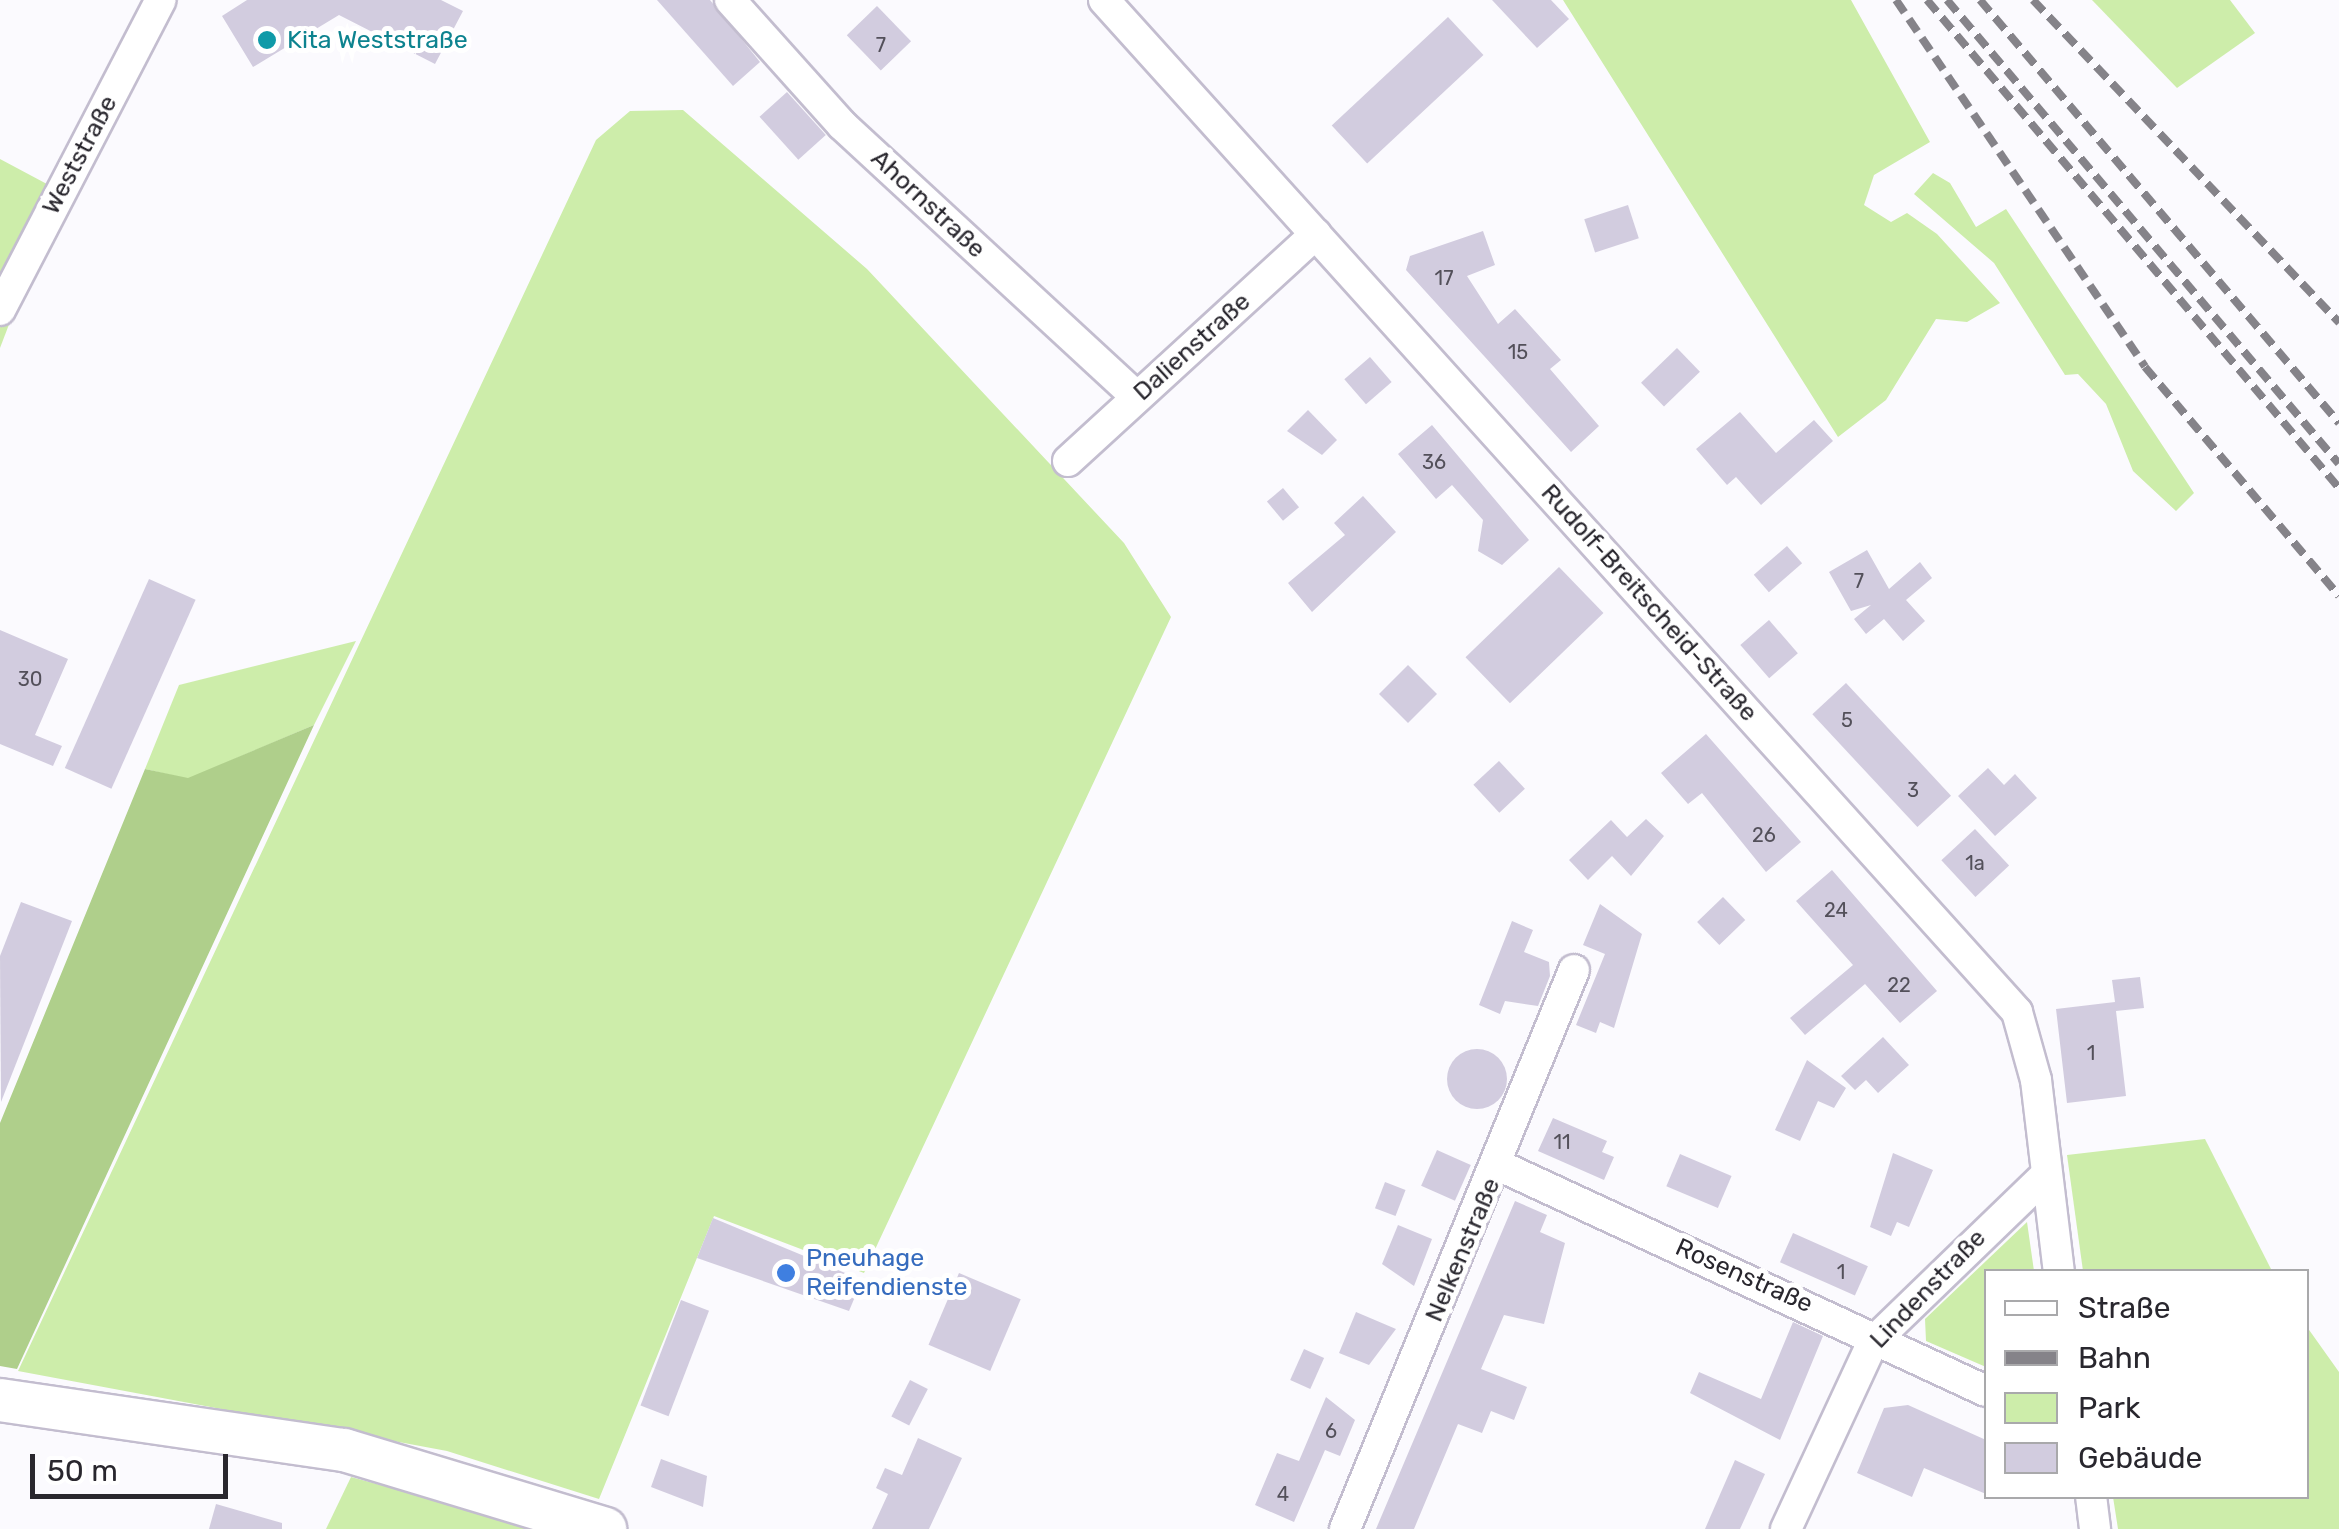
<!DOCTYPE html>
<meta charset="utf-8">
<style>
body{margin:0}
#map{position:relative;width:2339px;height:1529px;overflow:hidden;background:#fbfafe;font-family:Rubik,sans-serif}
div>[style]{position:absolute}
[style*='--x']{left:calc(var(--x)*1px);top:calc(var(--y)*1px);width:calc(var(--w)*1px);rotate:calc(var(--a)*1deg)}
.green>*{inset:0;background:#cdedaa}
.forest>*{inset:0;background:#afcf8b}
.building>*{inset:0;background:#d2ccdf;transform-origin:0 0}
.round{border-radius:50%}
.roads{filter:drop-shadow(2px 0 #c3bdcf) drop-shadow(-2px 0 #c3bdcf) drop-shadow(0 2px #c3bdcf) drop-shadow(0 -2px #c3bdcf)}
.minor>*{height:30px;margin:-15px;padding:0 15px;transform-origin:15px;border-radius:15px;background:#fff}
.secondary>*{height:42px;margin:-21px;padding:0 21px;transform-origin:21px;border-radius:21px;background:#fff}
.rail>*{height:8px;margin-top:-4px;transform-origin:0;background:repeating-linear-gradient(90deg,#858389 0 15px,transparent 0 23px)}
.dots>*{width:28px;height:28px;translate:-50% -50%;box-sizing:border-box;border:5px solid #fff;border-radius:50%}
span{translate:-50% -50%;white-space:nowrap;text-align:center;line-height:1.15;-webkit-text-stroke:10px #fff;paint-order:stroke}
.number-label{font-size:20px;color:#53505a}
.number-label span{-webkit-text-stroke-width:0}
.culture-label{font-size:25px;color:#0d838f}
.left{translate:0 -50%;text-align:left}
.street-label{font-size:25px;color:#29272e}
.shop-label{font-size:25px;color:#366cbe}
.legend{position:absolute;left:1984px;top:1269px;width:325px;height:230px;box-sizing:border-box;background:#fff;border:2px solid #a9a9ab;margin:0;padding:12px 18px;list-style:none;font-size:30px;color:#29272e}
.legend li{display:flex;align-items:center;gap:20px;height:50px}
.legend b{width:50px;border:2px solid #a9a9ab}
.scale{position:absolute;left:30px;top:1454px;width:198px;height:45px;box-sizing:border-box;border:5px solid #29272e;border-top:0;padding-left:12px;font-size:30px;line-height:35px;white-space:nowrap;color:#29272e;-webkit-text-stroke:8px #fff;paint-order:stroke}
</style>
<div id="map">
<div class="green">
<i style="clip-path:polygon(1563px 0,1851px 0,1930px 142px,1874px 175px,1864px 205px,1891px 222px,1907px 213px,1937px 234px,2000px 303px,1967px 322px,1936px 319px,1886px 400px,1838px 437px)"></i>
<i style="clip-path:polygon(2092px 0,2230px 0,2255px 33px,2177px 88px)"></i>
<i style="clip-path:polygon(683px 110px,867px 269px,1124px 543px,1171px 617px,864px 1273px,714px 1216px,599px 1499px,447px 1451px,18px 1371px,596px 140px,630px 111px)"></i>
<i style="clip-path:polygon(0 159px,60px 191px,0 348px)"></i>
<i style="clip-path:polygon(1933px 173px,1950px 183px,1976px 227px,2006px 209px,2194px 493px,2176px 511px,2133px 471px,2106px 404px,2078px 374px,2065px 375px,1994px 263px,1914px 194px)"></i>
<i style="clip-path:polygon(356px 641px,314px 725px,188px 779px,145px 769px,179px 685px)"></i>
<i style="clip-path:polygon(2205px 1139px,2272px 1271px,2083px 1271px,2067px 1155px)"></i>
<i style="clip-path:polygon(2027px 1222px,2034px 1271px,1986px 1272px,1986px 1367px,1926px 1341px,1925px 1319px)"></i>
<i style="clip-path:polygon(2307px 1327px,2339px 1372px,2339px 1529px,2118px 1529px,2113px 1497px,2306px 1496px)"></i>
<i style="clip-path:polygon(351px 1477px,506px 1519px,536px 1529px,326px 1529px)"></i>
</div>
<div class="forest">
<i style="clip-path:polygon(314px 725px,17px 1369px,0 1366px,0 1123px,145px 769px,188px 778px)"></i>
</div>
<div class="building">
<i style="clip-path:polygon(247px 0,441px 0,463px 11px,435px 64px,339px 15px,253px 67px,222px 16px)"></i>
<i style="clip-path:polygon(657px 0,710px 0,760px 62px,733px 86px)"></i>
<i style="clip-path:polygon(1492px 0,1551px 0,1569px 19px,1537px 48px)"></i>
<i style="left:877px;top:6px;width:49px;height:42px;rotate:46deg"></i>
<i style="left:1448px;top:17px;width:52px;height:159px;rotate:47deg"></i>
<i style="left:787px;top:92px;width:58px;height:37px;rotate:48deg"></i>
<i style="left:1628px;top:205px;width:35px;height:46px;rotate:72deg"></i>
<i style="clip-path:polygon(1483px 231px,1495px 265px,1467px 276px,1498px 324px,1515px 309px,1561px 360px,1550px 369px,1599px 426px,1571px 452px,1406px 270px,1410px 256px)"></i>
<i style="left:1677px;top:348px;width:33px;height:50px;rotate:46deg"></i>
<i style="left:1370px;top:357px;width:33px;height:34px;rotate:49deg"></i>
<i style="clip-path:polygon(1308px 410px,1337px 440px,1322px 455px,1287px 431px)"></i>
<i style="clip-path:polygon(1740px 412px,1776px 453px,1814px 420px,1833px 441px,1761px 505px,1736px 477px,1727px 485px,1696px 449px)"></i>
<i style="clip-path:polygon(1432px 425px,1529px 540px,1502px 565px,1478px 551px,1483px 520px,1452px 485px,1436px 499px,1398px 454px)"></i>
<i style="left:1283px;top:488px;width:25px;height:21px;rotate:50deg"></i>
<i style="clip-path:polygon(1363px 496px,1396px 532px,1312px 612px,1288px 583px,1345px 535px,1334px 523px)"></i>
<i style="left:1787px;top:546px;width:23px;height:44px;rotate:49deg"></i>
<i style="clip-path:polygon(1867px 550px,1889px 589px,1920px 562px,1932px 578px,1906px 600px,1925px 621px,1903px 641px,1884px 619px,1866px 634px,1854px 619px,1871px 605px,1851px 611px,1829px 572px)"></i>
<i style="left:1559px;top:567px;width:64px;height:130px;rotate:46deg"></i>
<i style="left:149px;top:579px;width:51px;height:207px;rotate:24deg"></i>
<i style="left:1769px;top:620px;width:44px;height:38px;rotate:49deg"></i>
<i style="clip-path:polygon(0 630px,68px 659px,35px 735px,62px 746px,53px 766px,0 744px)"></i>
<i style="left:1408px;top:665px;width:41px;height:41px;rotate:45deg"></i>
<i style="left:1846px;top:683px;width:154px;height:46px;rotate:47deg"></i>
<i style="clip-path:polygon(1706px 734px,1801px 842px,1766px 872px,1702px 793px,1688px 804px,1661px 773px)"></i>
<i style="left:1499px;top:761px;width:38px;height:35px;rotate:47deg"></i>
<i style="clip-path:polygon(1988px 768px,2004px 785px,2015px 774px,2037px 798px,1995px 836px,1958px 796px)"></i>
<i style="clip-path:polygon(1646px 819px,1664px 836px,1631px 876px,1612px 856px,1588px 880px,1569px 860px,1611px 820px,1627px 837px)"></i>
<i style="left:1975px;top:829px;width:50px;height:46px;rotate:47deg"></i>
<i style="clip-path:polygon(1832px 870px,1937px 991px,1900px 1023px,1865px 984px,1805px 1035px,1790px 1018px,1853px 965px,1796px 901px)"></i>
<i style="left:1723px;top:897px;width:32px;height:36px;rotate:46deg"></i>
<i style="clip-path:polygon(21px 902px,72px 921px,1px 1102px,0 956px)"></i>
<i style="clip-path:polygon(1600px 904px,1642px 934px,1614px 1028px,1600px 1022px,1596px 1033px,1576px 1025px,1605px 954px,1583px 945px)"></i>
<i style="clip-path:polygon(1512px 921px,1533px 930px,1524px 952px,1549px 962px,1550px 976px,1538px 1006px,1505px 1001px,1500px 1014px,1479px 1005px)"></i>
<i style="clip-path:polygon(2140px 977px,2144px 1008px,2116px 1011px,2126px 1096px,2067px 1103px,2056px 1009px,2115px 1002px,2112px 980px)"></i>
<i style="clip-path:polygon(1883px 1037px,1909px 1065px,1878px 1093px,1866px 1080px,1855px 1090px,1841px 1076px)"></i>
<i class="round" style="left:1447px;top:1049px;width:60px;height:60px"></i>
<i style="clip-path:polygon(1807px 1060px,1846px 1088px,1834px 1108px,1818px 1101px,1800px 1141px,1775px 1130px)"></i>
<i style="clip-path:polygon(1553px 1118px,1607px 1141px,1602px 1152px,1614px 1157px,1604px 1180px,1538px 1151px)"></i>
<i style="left:1437px;top:1150px;width:37px;height:39px;rotate:24deg"></i>
<i style="clip-path:polygon(1893px 1153px,1933px 1170px,1909px 1227px,1897px 1222px,1891px 1236px,1870px 1227px)"></i>
<i style="left:1680px;top:1154px;width:56px;height:35px;rotate:23deg"></i>
<i style="left:1385px;top:1182px;width:22px;height:28px;rotate:21deg"></i>
<i style="clip-path:polygon(1515px 1201px,1547px 1215px,1540px 1232px,1565px 1243px,1544px 1324px,1504px 1315px,1481px 1369px,1527px 1387px,1514px 1420px,1491px 1411px,1482px 1433px,1458px 1424px,1414px 1529px,1376px 1529px)"></i>
<i style="clip-path:polygon(713px 1218px,862px 1280px,849px 1311px,697px 1258px)"></i>
<i style="clip-path:polygon(1398px 1225px,1432px 1239px,1414px 1286px,1382px 1264px)"></i>
<i style="left:1793px;top:1233px;width:82px;height:32px;rotate:24deg"></i>
<i style="left:959px;top:1273px;width:67px;height:78px;rotate:23deg"></i>
<i style="left:681px;top:1300px;width:30px;height:113px;rotate:21deg"></i>
<i style="clip-path:polygon(1356px 1312px,1396px 1329px,1369px 1365px,1339px 1353px)"></i>
<i style="clip-path:polygon(1793px 1322px,1823px 1336px,1780px 1440px,1690px 1393px,1699px 1372px,1761px 1399px)"></i>
<i style="left:1304px;top:1349px;width:22px;height:34px;rotate:24deg"></i>
<i style="left:910px;top:1380px;width:20px;height:41px;rotate:27deg"></i>
<i style="clip-path:polygon(1326px 1397px,1355px 1420px,1340px 1456px,1325px 1450px,1294px 1522px,1255px 1505px,1277px 1453px,1299px 1461px)"></i>
<i style="clip-path:polygon(1908px 1405px,1986px 1440px,1986px 1494px,1924px 1468px,1912px 1497px,1857px 1473px,1884px 1408px)"></i>
<i style="clip-path:polygon(918px 1438px,962px 1458px,929px 1529px,872px 1529px,888px 1494px,876px 1488px,885px 1468px,902px 1475px)"></i>
<i style="clip-path:polygon(661px 1459px,707px 1476px,703px 1507px,651px 1487px)"></i>
<i style="clip-path:polygon(1735px 1460px,1765px 1474px,1740px 1529px,1705px 1529px)"></i>
<i style="clip-path:polygon(216px 1504px,282px 1523px,282px 1529px,209px 1529px)"></i>
</div>
<div class="roads">
<div class="minor">
<i style="--x:730;--y:0;--w:168;--a:48.1"></i>
<i style="--x:842;--y:125;--w:401;--a:42.7"></i>
<i style="--x:1104;--y:0;--w:1363;--a:47.94"></i>
<i style="--x:2017;--y:1012;--w:71;--a:74.4"></i>
<i style="--x:2036;--y:1080;--w:193;--a:83.2"></i>
<i style="--x:0;--y:310;--w:349;--a:-62.6"></i>
<i style="--x:1068;--y:461;--w:336;--a:-42.5"></i>
<i style="--x:1498;--y:1165;--w:538;--a:24.85"></i>
<i style="--x:2091;--y:1496;--w:33;--a:83"></i>
<i style="--x:1345;--y:1529;--w:604;--a:-67.72"></i>
<i style="--x:1786;--y:1529;--w:206;--a:-65.1"></i>
<i style="--x:1873;--y:1342;--w:240;--a:-44"></i>
</div>
<div class="secondary">
<i style="--x:0;--y:1400;--w:348;--a:8.3"></i>
<i style="--x:344;--y:1450;--w:273;--a:16.8"></i>
</div>
</div>
<div class="rail">
<i style="--x:1896;--y:0;--w:443;--a:55.8"></i>
<i style="--x:2145;--y:367;--w:300;--a:49.7"></i>
<i style="--x:1927;--y:0;--w:639;--a:49.83"></i>
<i style="--x:1947;--y:0;--w:607;--a:49.81"></i>
<i style="--x:1980;--y:0;--w:555;--a:49.68"></i>
<i style="--x:2033;--y:0;--w:445;--a:46.5"></i>
</div>
<div class="dots">
<i style="left:267px;top:40px;background:#0f9aa8"></i>
<i style="left:786px;top:1273px;background:#3f7fe0"></i>
</div>
<div class="number-label">
<span style="left:881px;top:45px">7</span>
<span style="left:1444px;top:278px">17</span>
<span style="left:1518px;top:352px">15</span>
<span style="left:1434px;top:462px">36</span>
<span style="left:1859px;top:581px">7</span>
<span style="left:30px;top:679px">30</span>
<span style="left:1847px;top:720px">5</span>
<span style="left:1913px;top:790px">3</span>
<span style="left:1764px;top:835px">26</span>
<span style="left:1975px;top:863px">1a</span>
<span style="left:1836px;top:910px">24</span>
<span style="left:1899px;top:985px">22</span>
<span style="left:2091px;top:1053px">1</span>
<span style="left:1562px;top:1142px">11</span>
<span style="left:1841px;top:1272px">1</span>
<span style="left:1331px;top:1431px">6</span>
<span style="left:1283px;top:1494px">4</span>
</div>
<div class="culture-label">
<span class="left" style="left:287px;top:40px">Kita Weststraße</span>
</div>
<div class="street-label">
<span style="left:80px;top:155px;rotate:-62deg">Weststraße</span>
<span style="left:928px;top:204px;rotate:43deg">Ahornstraße</span>
<span style="left:1192px;top:347px;rotate:-42deg">Dalienstraße</span>
<span style="left:1649px;top:603px;rotate:48deg">Rudolf-Breitscheid-Straße</span>
<span style="left:1463px;top:1250px;rotate:-67deg">Nelkenstraße</span>
<span style="left:1744px;top:1276px;rotate:24deg">Rosenstraße</span>
<span style="left:1928px;top:1289px;rotate:-46deg">Lindenstraße</span>
</div>
<div class="shop-label">
<span class="left" style="left:806px;top:1273px">Pneuhage<br>Reifendienste</span>
</div>
<ul class="legend">
<li><b style="height:12px;background:#fff"></b>Straße</li>
<li><b style="height:12px;background:#858389"></b>Bahn</li>
<li><b style="height:28px;background:#cdedaa"></b>Park</li>
<li><b style="height:28px;background:#d2ccdf"></b>Gebäude</li>
</ul>
<div class="scale">50 m</div>
</div>
